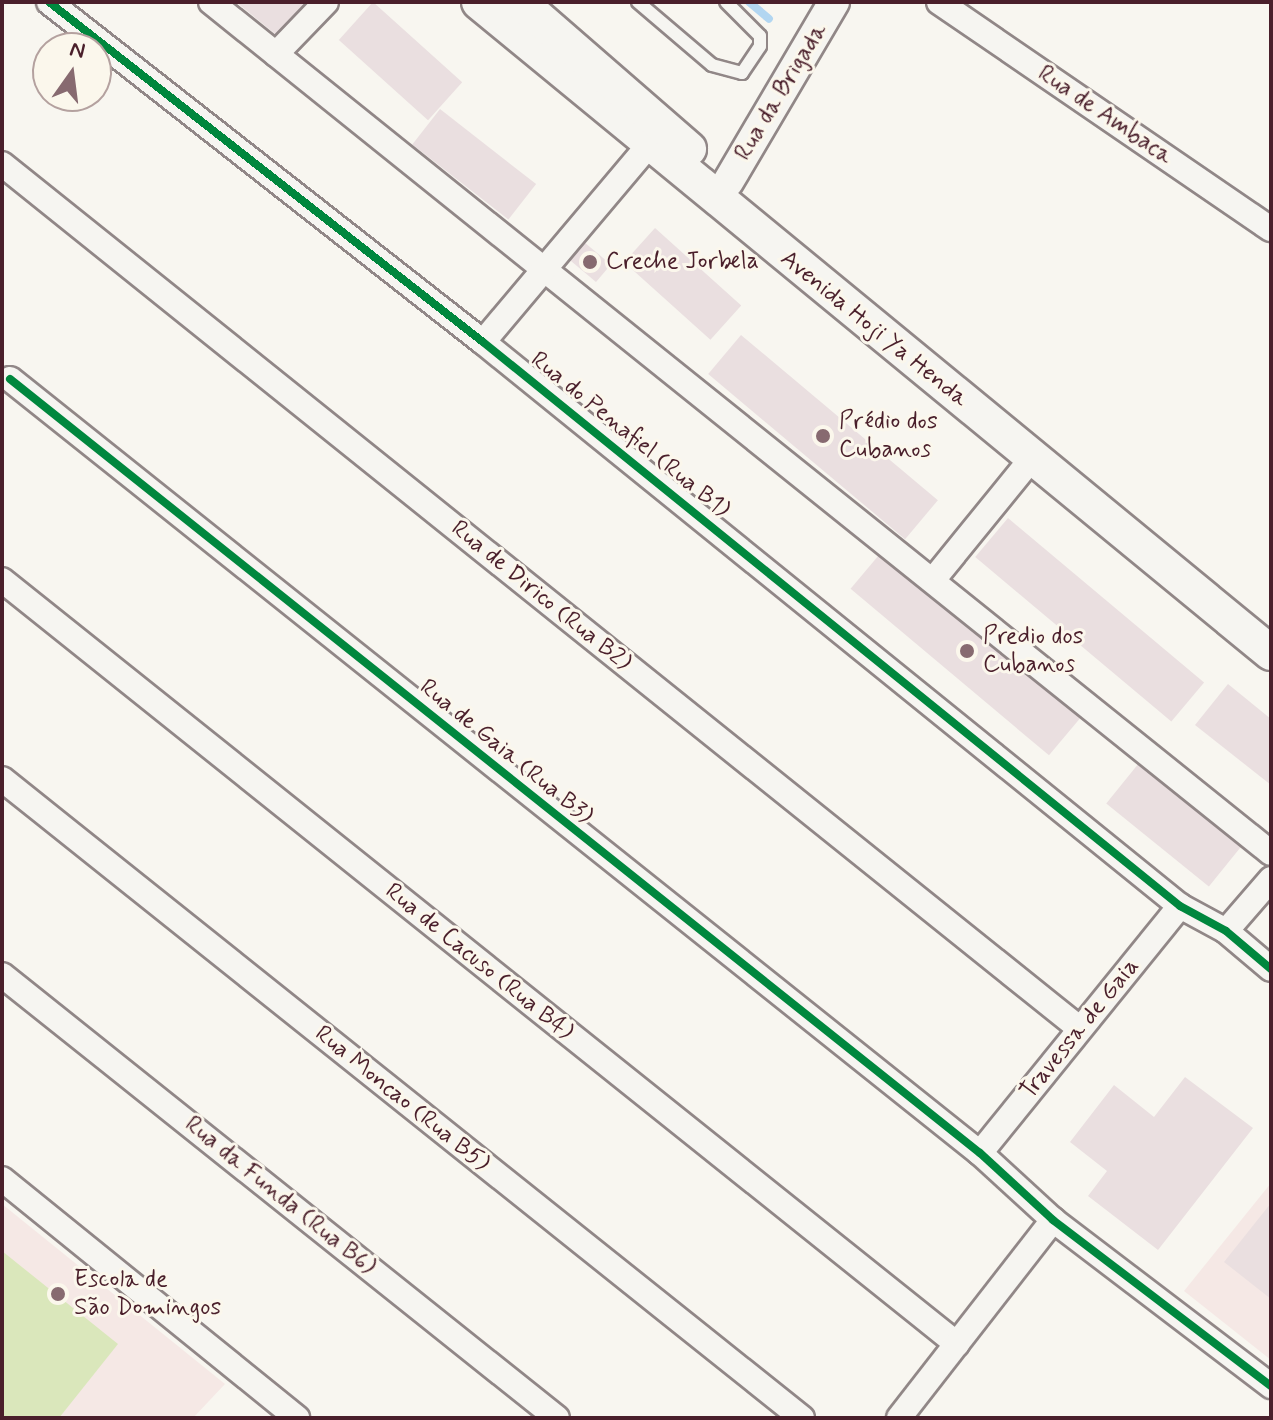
<!DOCTYPE html>
<meta charset="utf-8">
<style>
body{margin:0}
#map{position:relative;width:1273px;height:1420px;overflow:hidden;background:#f8f6f0;font-family:Mynerve,sans-serif}
div>[style]{position:absolute}
[style*='--x']{left:calc(var(--x)*1px);top:calc(var(--y)*1px);width:calc(var(--w)*1px);rotate:calc(var(--a)*1deg)}
.built>*{inset:0;background:#f5e8e5}
.green>*{inset:0;background:#dae7bb}
.stream>*{height:8px;margin:-4px;padding:0 4px;transform-origin:4px;border-radius:4px;background:#b2d6f1}
.building>*{inset:0;background:#eadfe0;transform-origin:0 0}
.roads{filter:drop-shadow(2px 0 #918787) drop-shadow(-2px 0 #918787) drop-shadow(0 2px #918787) drop-shadow(0 -2px #918787)}
.service>*{height:12px;margin:-6px;padding:0 6px;transform-origin:6px;border-radius:6px;background:#f6f5f1}
.minor>*{height:24px;margin:-12px;padding:0 12px;transform-origin:12px;border-radius:12px;background:#f6f5f1}
.tertiary>*{height:30px;margin:-15px;padding:0 15px;transform-origin:15px;border-radius:15px;background:#f6f5f1}
.secondary>*{height:34px;margin:-17px;padding:0 17px;transform-origin:17px;border-radius:17px;background:#f6f5f1}
.cycleway>*{height:8px;margin:-4px;padding:0 4px;transform-origin:4px;border-radius:4px;background:#00873e}
.dots>*{width:22px;height:22px;translate:-50% -50%;box-sizing:border-box;border:4px solid #fbf7ec;border-radius:50%}
span{translate:-50% -50%;white-space:nowrap;text-align:center;line-height:1.15;-webkit-text-stroke:6px #fbf7ec;paint-order:stroke}
.street-label{font-size:24px;color:#4a1f2b}
.poi-label{font-size:24px;color:#4a1f2b}
.left{translate:0 -50%;text-align:left}
.frame{position:absolute;inset:0;border:4px solid #4a1f2b;pointer-events:none}
.north{position:absolute;left:32px;top:32px;width:80px;height:80px;box-sizing:border-box;background:#fbf7ec;border:2px solid #b4a19f;border-radius:50%;rotate:14deg;font-size:22px;font-weight:700;line-height:32px;text-align:center;color:#4a1f2b}
.north::after{content:'';display:block;margin:auto;width:28px;height:36px;background:#876a70;clip-path:polygon(50% 0,100% 100%,50% 72%,0 100%)}
</style>
<div id="map">
<div class="built">
<i style="clip-path:polygon(1271px 1183px,1271px 1360px,1184px 1291px)"></i>
<i style="clip-path:polygon(2px 1204px,225px 1384px,193px 1418px,2px 1418px)"></i>
</div>
<div class="green">
<i style="clip-path:polygon(2px 1251px,118px 1344px,59px 1418px,2px 1418px)"></i>
</div>
<div class="stream">
<i style="--x:749;--y:2;--w:26;--a:40"></i>
</div>
<div class="building">
<i style="clip-path:polygon(236px 2px,310px 2px,280px 38px)"></i>
<i style="left:373px;top:2px;width:120px;height:51px;rotate:42deg"></i>
<i style="left:440px;top:109px;width:122px;height:45px;rotate:38deg"></i>
<i style="left:655px;top:228px;width:116px;height:46px;rotate:42deg"></i>
<i style="left:584px;top:242px;width:35px;height:23px;rotate:40deg"></i>
<i style="left:741px;top:335px;width:257px;height:51px;rotate:40deg"></i>
<i style="left:1008px;top:518px;width:256px;height:51px;rotate:40deg"></i>
<i style="left:884px;top:549px;width:259px;height:52px;rotate:40deg"></i>
<i style="clip-path:polygon(1228px 684px,1271px 719px,1271px 785px,1195px 725px)"></i>
<i style="left:1139px;top:763px;width:132px;height:52px;rotate:39deg"></i>
<i style="clip-path:polygon(1185px 1077px,1253px 1128px,1158px 1250px,1088px 1196px,1107px 1171px,1070px 1142px,1114px 1085px,1154px 1117px)"></i>
<i style="clip-path:polygon(1271px 1203px,1271px 1299px,1224px 1262px)"></i>
</div>
<div class="roads">
<div class="service">
<i style="--x:638;--y:2;--w:97;--a:40.4"></i>
<i style="--x:712;--y:65;--w:31;--a:15"></i>
<i style="--x:742;--y:73;--w:32;--a:-56"></i>
<i style="--x:760;--y:46;--w:10;--a:-90"></i>
<i style="--x:760;--y:36;--w:48;--a:-135"></i>
</div>
<div class="minor">
<i style="--x:49;--y:2;--w:551;--a:38.08"></i>
<i style="--x:483;--y:342;--w:897;--a:38.98"></i>
<i style="--x:1180;--y:906;--w:52;--a:28.5"></i>
<i style="--x:1226;--y:931;--w:59;--a:40.2"></i>
<i style="--x:211;--y:2;--w:1359;--a:38.76"></i>
<i style="--x:939;--y:2;--w:402;--a:34.4"></i>
<i style="--x:276;--y:54;--w:72;--a:-46.1"></i>
<i style="--x:2;--y:164;--w:1381;--a:38.74"></i>
<i style="--x:483;--y:342;--w:258;--a:-49.9"></i>
<i style="--x:10;--y:379;--w:1241;--a:38.59"></i>
<i style="--x:980;--y:1153;--w:99;--a:42.5"></i>
<i style="--x:1053;--y:1220;--w:274;--a:37.3"></i>
<i style="--x:2;--y:580;--w:1223;--a:38.66"></i>
<i style="--x:933;--y:580;--w:157;--a:-50.9"></i>
<i style="--x:2;--y:779;--w:1024;--a:38.62"></i>
<i style="--x:1226;--y:931;--w:69;--a:-49.1"></i>
<i style="--x:2;--y:975;--w:710;--a:38.6"></i>
<i style="--x:980;--y:1153;--w:318;--a:-51"></i>
<i style="--x:2;--y:1179;--w:380;--a:39"></i>
<i style="--x:899;--y:1418;--w:251;--a:-52.1"></i>
</div>
<div class="tertiary">
<i style="--x:728;--y:182;--w:209;--a:-59.5"></i>
</div>
<div class="secondary">
<i style="--x:479;--y:2;--w:1025;--a:39.42"></i>
<i style="--x:520;--y:2;--w:224;--a:41"></i>
</div>
</div>
<div class="cycleway">
<i style="--x:49;--y:2;--w:551;--a:38.08"></i>
<i style="--x:483;--y:342;--w:897;--a:38.98"></i>
<i style="--x:1180;--y:906;--w:52;--a:28.5"></i>
<i style="--x:1226;--y:931;--w:59;--a:40.2"></i>
<i style="--x:10;--y:379;--w:1241;--a:38.59"></i>
<i style="--x:980;--y:1153;--w:99;--a:42.5"></i>
<i style="--x:1053;--y:1220;--w:274;--a:37.3"></i>
</div>
<div class="dots">
<i style="left:590px;top:262px;background:#876a70"></i>
<i style="left:823px;top:436px;background:#876a70"></i>
<i style="left:967px;top:651px;background:#876a70"></i>
<i style="left:58px;top:1294px;background:#876a70"></i>
</div>
<div class="street-label">
<span style="left:781px;top:92px;rotate:-59deg">Rua da Brigada</span>
<span style="left:1105px;top:115px;rotate:34deg">Rua de Ambaca</span>
<span style="left:874px;top:329px;rotate:39deg">Avenida Hoji Ya Henda</span>
<span style="left:630px;top:435px;rotate:39deg">Rua do Penafiel (Rua B1)</span>
<span style="left:541px;top:596px;rotate:39deg">Rua de Dirico (Rua B2)</span>
<span style="left:506px;top:752px;rotate:39deg">Rua de Gaia (Rua B3)</span>
<span style="left:479px;top:962px;rotate:39deg">Rua de Cacuso (Rua B4)</span>
<span style="left:1080px;top:1029px;rotate:-51deg">Travessa de Gaia</span>
<span style="left:402px;top:1099px;rotate:39deg">Rua Moncao (Rua B5)</span>
<span style="left:280px;top:1196px;rotate:39deg">Rua da Funda (Rua B6)</span>
</div>
<div class="poi-label">
<span class="left" style="left:606px;top:262px">Creche Jorbela</span>
<span class="left" style="left:839px;top:436px">Prédio dos<br>Cubanos</span>
<span class="left" style="left:983px;top:651px">Predio dos<br>Cubanos</span>
<span class="left" style="left:74px;top:1294px">Escola de<br>São Domingos</span>
</div>
<div class="frame"></div>
<div class="north">N</div>
</div>
